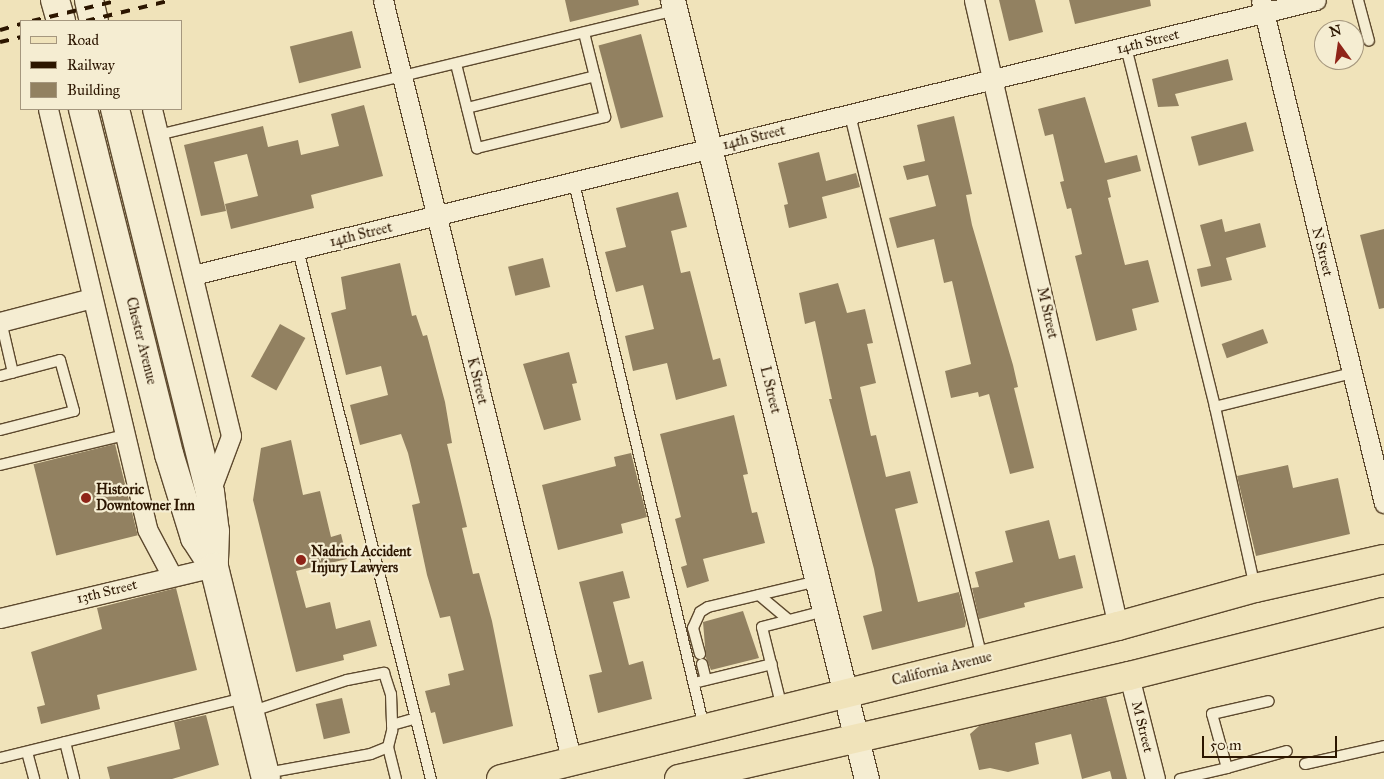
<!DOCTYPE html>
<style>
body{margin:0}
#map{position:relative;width:1384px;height:779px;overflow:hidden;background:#f0e3ba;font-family:"IM FELL Great Primer",serif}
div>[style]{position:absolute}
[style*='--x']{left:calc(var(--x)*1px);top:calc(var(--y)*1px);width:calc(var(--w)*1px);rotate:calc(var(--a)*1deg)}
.building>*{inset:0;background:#928161;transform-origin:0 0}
.roads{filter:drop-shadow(1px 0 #5d492e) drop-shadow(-1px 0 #5d492e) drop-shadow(0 1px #5d492e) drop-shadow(0 -1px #5d492e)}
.service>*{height:10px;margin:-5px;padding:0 5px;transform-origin:5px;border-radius:5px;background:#f5edd2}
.minor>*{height:19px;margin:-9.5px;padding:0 9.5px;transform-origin:9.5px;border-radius:9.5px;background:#f5edd2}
.tertiary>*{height:24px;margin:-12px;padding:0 12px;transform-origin:12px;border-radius:12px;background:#f5edd2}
.secondary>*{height:28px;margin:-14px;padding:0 14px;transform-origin:14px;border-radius:14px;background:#f5edd2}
.primary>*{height:28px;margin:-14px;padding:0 14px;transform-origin:14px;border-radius:14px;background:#f0e3ba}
.rail>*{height:4px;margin-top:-2px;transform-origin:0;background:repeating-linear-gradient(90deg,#2c1600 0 9px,transparent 0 18px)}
.dots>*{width:14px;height:14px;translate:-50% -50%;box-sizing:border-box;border:2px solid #f5edd2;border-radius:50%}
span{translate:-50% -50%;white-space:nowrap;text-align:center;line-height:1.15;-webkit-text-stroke:4.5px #f5edd2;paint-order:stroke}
.street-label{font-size:14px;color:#2c1600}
.poi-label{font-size:14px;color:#2c1600;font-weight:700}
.left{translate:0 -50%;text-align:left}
.legend{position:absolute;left:20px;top:20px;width:162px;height:90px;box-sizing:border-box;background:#f5edd2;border:1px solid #a5977e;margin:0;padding:6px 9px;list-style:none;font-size:15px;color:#2c1600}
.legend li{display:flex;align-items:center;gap:10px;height:25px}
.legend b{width:25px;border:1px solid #a5977e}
.north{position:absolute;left:1314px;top:20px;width:50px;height:50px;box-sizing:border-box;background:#f5edd2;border:1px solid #a5977e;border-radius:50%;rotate:346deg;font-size:14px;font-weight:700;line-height:20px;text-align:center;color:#2c1600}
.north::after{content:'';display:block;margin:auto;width:18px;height:22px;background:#8f2418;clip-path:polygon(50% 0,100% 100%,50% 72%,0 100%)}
.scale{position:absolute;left:1202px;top:736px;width:135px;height:22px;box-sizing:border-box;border:2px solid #2c1600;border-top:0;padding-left:6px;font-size:15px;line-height:18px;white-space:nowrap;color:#2c1600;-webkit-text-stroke:4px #f5edd2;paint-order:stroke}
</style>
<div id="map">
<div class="building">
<i style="clip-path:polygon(565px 0,638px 0,639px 5px,570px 22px)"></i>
<i style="clip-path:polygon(999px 0,1035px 0,1043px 32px,1009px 41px)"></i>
<i style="clip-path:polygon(1069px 0,1150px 0,1151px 6px,1075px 24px)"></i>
<i style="left:352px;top:31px;width:38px;height:64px;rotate:76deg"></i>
<i style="left:641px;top:34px;width:86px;height:44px;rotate:75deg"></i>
<i style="clip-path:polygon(1228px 59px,1233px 80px,1175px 94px,1179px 106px,1158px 107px,1152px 79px)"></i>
<i style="clip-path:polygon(1085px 97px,1105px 163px,1137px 155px,1141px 171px,1107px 180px,1111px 197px,1108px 198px,1125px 265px,1148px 260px,1159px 302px,1132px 309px,1137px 330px,1096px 341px,1075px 256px,1082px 254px,1071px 208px,1067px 209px,1060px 182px,1064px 181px,1053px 134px,1045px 136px,1038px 109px)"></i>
<i style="clip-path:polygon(364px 105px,383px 176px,311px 195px,314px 208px,231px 229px,225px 204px,258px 196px,247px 154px,214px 162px,226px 211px,201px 216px,184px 145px,263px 126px,268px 147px,298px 140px,301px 155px,339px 146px,331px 114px)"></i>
<i style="clip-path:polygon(954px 116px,972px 194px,966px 195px,972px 225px,1013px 365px,1018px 387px,1014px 388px,1034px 468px,1010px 474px,989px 394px,979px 397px,978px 392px,951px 398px,945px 371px,971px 364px,952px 281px,944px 283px,934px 239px,897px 248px,889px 218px,936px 206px,928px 175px,907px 180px,903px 166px,925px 161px,917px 125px)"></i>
<i style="left:1246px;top:122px;width:30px;height:57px;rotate:75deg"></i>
<i style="clip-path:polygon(819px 152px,826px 181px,856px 173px,860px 187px,822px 197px,827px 218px,789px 228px,784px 205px,788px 204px,778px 163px)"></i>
<i style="clip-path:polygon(678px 192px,687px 227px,671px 231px,681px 273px,690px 271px,713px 360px,720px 358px,727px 386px,676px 400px,667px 363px,633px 371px,625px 336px,654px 329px,643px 285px,616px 292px,605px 252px,626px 247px,616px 208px)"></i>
<i style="clip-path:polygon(1222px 219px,1225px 232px,1260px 223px,1266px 247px,1226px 258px,1232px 280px,1201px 287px,1197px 269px,1211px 266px,1200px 225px)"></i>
<i style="clip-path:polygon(1384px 229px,1384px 308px,1379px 309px,1360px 235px)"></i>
<i style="left:543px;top:258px;width:30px;height:36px;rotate:76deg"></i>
<i style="clip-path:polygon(400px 263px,412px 316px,416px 315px,423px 336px,427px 335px,445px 402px,452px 443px,447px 444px,467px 527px,462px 528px,473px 574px,479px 573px,492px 621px,513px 726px,443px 744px,435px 712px,431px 713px,425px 691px,450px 685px,448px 674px,464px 670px,450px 616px,440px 618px,427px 575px,412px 505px,420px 503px,408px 453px,401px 434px,360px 445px,350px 405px,388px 395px,381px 366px,346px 375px,331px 313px,346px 309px,341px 277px)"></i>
<i style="clip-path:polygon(838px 283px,847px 313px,865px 309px,873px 343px,867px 344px,876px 383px,860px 387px,871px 436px,876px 435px,886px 477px,910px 471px,918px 503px,895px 509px,918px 602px,959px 592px,966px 622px,965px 627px,872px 650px,863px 616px,882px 611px,874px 569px,829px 399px,832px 399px,815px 321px,805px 324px,799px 293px)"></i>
<i style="left:280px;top:324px;width:29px;height:60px;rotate:29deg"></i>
<i style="left:1263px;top:329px;width:15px;height:44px;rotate:70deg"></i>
<i style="clip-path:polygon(569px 352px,577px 383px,572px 384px,581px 420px,544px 430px,523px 364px)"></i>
<i style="clip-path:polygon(734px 415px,748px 474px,743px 475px,752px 513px,757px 512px,765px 543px,703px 559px,709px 581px,687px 588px,681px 567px,687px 565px,675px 519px,681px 517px,660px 434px)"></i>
<i style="clip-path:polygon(291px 440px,303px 495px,320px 491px,331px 537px,341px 534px,347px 559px,296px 571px,306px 608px,330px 602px,336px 629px,370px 620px,377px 646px,343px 655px,344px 660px,296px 672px,253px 500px,261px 448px)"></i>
<i style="left:115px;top:444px;width:94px;height:84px;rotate:76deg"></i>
<i style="clip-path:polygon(631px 453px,647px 517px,621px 524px,623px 533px,558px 550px,542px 485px,616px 466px,614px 457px)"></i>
<i style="clip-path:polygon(1288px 465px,1293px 488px,1338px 478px,1350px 534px,1256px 556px,1237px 476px)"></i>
<i style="clip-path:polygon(1049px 520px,1059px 559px,1075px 555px,1083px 588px,1024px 603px,1025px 607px,979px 619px,972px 588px,979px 587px,975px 572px,1013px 562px,1005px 531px)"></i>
<i style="clip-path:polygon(623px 571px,630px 598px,613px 602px,629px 665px,643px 661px,652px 699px,598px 713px,589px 675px,602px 672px,579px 582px)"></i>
<i style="clip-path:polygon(176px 588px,197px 670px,97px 695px,100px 709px,41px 724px,37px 707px,45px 705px,31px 652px,102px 629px,97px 608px)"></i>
<i style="clip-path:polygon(743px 611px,759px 658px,711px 670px,706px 658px,703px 622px)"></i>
<i style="clip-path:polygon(1106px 697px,1127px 779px,1112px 779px,1110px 771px,1082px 779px,1071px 734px,1035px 743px,1039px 764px,1008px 772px,990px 768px,979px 770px,970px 734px,979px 726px)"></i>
<i style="left:342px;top:698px;width:36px;height:27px;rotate:77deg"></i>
<i style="clip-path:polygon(206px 715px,219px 765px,172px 779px,110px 779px,107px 767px,180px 749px,174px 722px)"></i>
</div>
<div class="roads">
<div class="service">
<i style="--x:1358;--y:0;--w:42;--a:75"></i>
<i style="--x:1126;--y:47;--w:371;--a:76.1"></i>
<i style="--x:1215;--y:407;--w:184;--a:77.5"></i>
<i style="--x:456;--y:64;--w:87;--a:76"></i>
<i style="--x:477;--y:148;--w:132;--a:-13.6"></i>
<i style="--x:605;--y:117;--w:87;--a:-104"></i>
<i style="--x:467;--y:108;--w:132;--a:-14"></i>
<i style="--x:850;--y:115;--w:559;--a:76.34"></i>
<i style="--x:158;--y:135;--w:533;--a:-13.57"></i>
<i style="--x:574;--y:183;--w:559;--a:76.56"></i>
<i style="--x:298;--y:250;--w:545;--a:75.89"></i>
<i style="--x:1;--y:321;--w:53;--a:77"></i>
<i style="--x:0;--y:376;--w:62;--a:-14.9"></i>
<i style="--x:60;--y:360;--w:53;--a:74.6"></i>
<i style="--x:74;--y:411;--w:76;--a:165.6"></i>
<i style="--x:1215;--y:407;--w:141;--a:-13.9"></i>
<i style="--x:0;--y:465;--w:129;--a:-13.5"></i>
<i style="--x:759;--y:595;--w:39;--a:40"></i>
<i style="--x:700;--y:654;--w:27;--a:-105"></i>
<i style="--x:693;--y:628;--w:17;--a:-66"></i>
<i style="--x:700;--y:612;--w:9;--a:-32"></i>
<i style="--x:708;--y:607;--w:112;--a:-13.4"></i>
<i style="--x:702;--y:664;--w:16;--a:76"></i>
<i style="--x:694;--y:683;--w:80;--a:-13.7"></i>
<i style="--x:782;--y:708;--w:83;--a:-103.9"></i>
<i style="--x:762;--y:627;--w:65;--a:-14.3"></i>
<i style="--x:250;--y:712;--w:102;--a:-18.3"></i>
<i style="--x:347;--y:680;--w:38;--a:-11"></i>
<i style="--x:384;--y:673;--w:22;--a:72"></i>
<i style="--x:391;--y:694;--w:37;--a:88"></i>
<i style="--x:392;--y:731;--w:16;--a:104"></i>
<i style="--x:388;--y:747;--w:18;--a:158"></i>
<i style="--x:371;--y:754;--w:107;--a:169.7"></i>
<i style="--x:392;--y:725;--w:25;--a:-16"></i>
<i style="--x:65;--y:742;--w:38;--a:76"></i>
<i style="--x:388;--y:747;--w:33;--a:76"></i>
<i style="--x:27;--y:752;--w:28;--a:75"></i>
<i style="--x:0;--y:758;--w:252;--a:-13.8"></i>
<i style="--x:1305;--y:764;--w:81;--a:-12.8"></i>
<i style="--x:1227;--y:768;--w:62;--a:-15.8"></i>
<i style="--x:1180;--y:779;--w:48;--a:-13.2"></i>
<i style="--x:1227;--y:768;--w:56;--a:-105.5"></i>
<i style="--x:1212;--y:714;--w:58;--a:-12.8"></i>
</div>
<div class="minor">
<i style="--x:383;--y:0;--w:785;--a:76.07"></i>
<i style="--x:974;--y:0;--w:642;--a:77.05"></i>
<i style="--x:1261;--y:0;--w:518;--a:76.26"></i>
<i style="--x:48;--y:109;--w:432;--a:76.7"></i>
<i style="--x:147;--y:529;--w:53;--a:62"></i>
<i style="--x:152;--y:109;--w:336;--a:76.4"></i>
<i style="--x:231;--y:436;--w:60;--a:110.6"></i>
<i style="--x:193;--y:275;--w:1156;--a:-13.76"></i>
<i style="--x:0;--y:322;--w:95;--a:-14.6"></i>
<i style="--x:0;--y:618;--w:220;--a:-13.4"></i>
<i style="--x:1129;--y:676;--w:106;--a:75.8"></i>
</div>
<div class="tertiary">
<i style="--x:673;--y:0;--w:803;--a:76.02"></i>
</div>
<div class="secondary">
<i style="--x:55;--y:0;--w:22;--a:74"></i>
<i style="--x:89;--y:0;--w:22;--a:77"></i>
<i style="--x:83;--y:109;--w:356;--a:76"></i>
<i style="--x:169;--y:454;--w:88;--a:72.8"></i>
<i style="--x:195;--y:538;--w:35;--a:57"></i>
<i style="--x:115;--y:109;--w:395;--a:76.1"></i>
<i style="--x:210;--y:492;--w:39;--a:83"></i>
<i style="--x:215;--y:531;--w:36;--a:92"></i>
<i style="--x:214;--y:567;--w:218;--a:76.2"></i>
</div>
<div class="primary">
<i style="--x:501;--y:779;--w:636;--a:-13.93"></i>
<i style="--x:1118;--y:626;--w:142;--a:-15.5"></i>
<i style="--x:1255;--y:588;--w:132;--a:-12.7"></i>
<i style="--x:679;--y:779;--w:462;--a:-12.9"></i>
<i style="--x:1129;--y:676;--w:263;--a:-14.1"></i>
</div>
</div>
<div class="rail">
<i style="--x:32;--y:21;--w:90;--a:-13.4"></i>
<i style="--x:86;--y:21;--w:89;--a:-13.7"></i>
<i style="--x:0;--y:30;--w:22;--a:-16"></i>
<i style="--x:0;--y:42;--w:22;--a:-13"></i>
</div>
<div class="dots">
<i style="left:86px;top:498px;background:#8f2418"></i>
<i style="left:301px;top:560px;background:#8f2418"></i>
</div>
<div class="street-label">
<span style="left:1148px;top:42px;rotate:-14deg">14th Street</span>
<span style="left:754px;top:138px;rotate:-14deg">14th Street</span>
<span style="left:361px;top:235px;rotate:-14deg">14th Street</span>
<span style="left:1322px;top:252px;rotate:76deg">N Street</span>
<span style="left:1047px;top:313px;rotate:77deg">M Street</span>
<span style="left:141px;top:341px;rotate:76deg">Chester Avenue</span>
<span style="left:477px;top:381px;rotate:76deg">K Street</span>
<span style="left:770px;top:390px;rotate:76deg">L Street</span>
<span style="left:107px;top:592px;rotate:-14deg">13th Street</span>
<span style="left:942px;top:669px;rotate:-14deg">California Avenue</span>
<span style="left:1142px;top:727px;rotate:76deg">M Street</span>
</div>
<div class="poi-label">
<span class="left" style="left:96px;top:498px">Historic<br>Downtowner Inn</span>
<span class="left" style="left:311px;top:560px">Nadrich Accident<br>Injury Lawyers</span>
</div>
<ul class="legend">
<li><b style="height:6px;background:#f0e3ba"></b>Road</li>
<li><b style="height:6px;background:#2c1600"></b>Railway</li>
<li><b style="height:14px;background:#928161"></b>Building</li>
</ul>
<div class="north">N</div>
<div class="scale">50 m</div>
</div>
